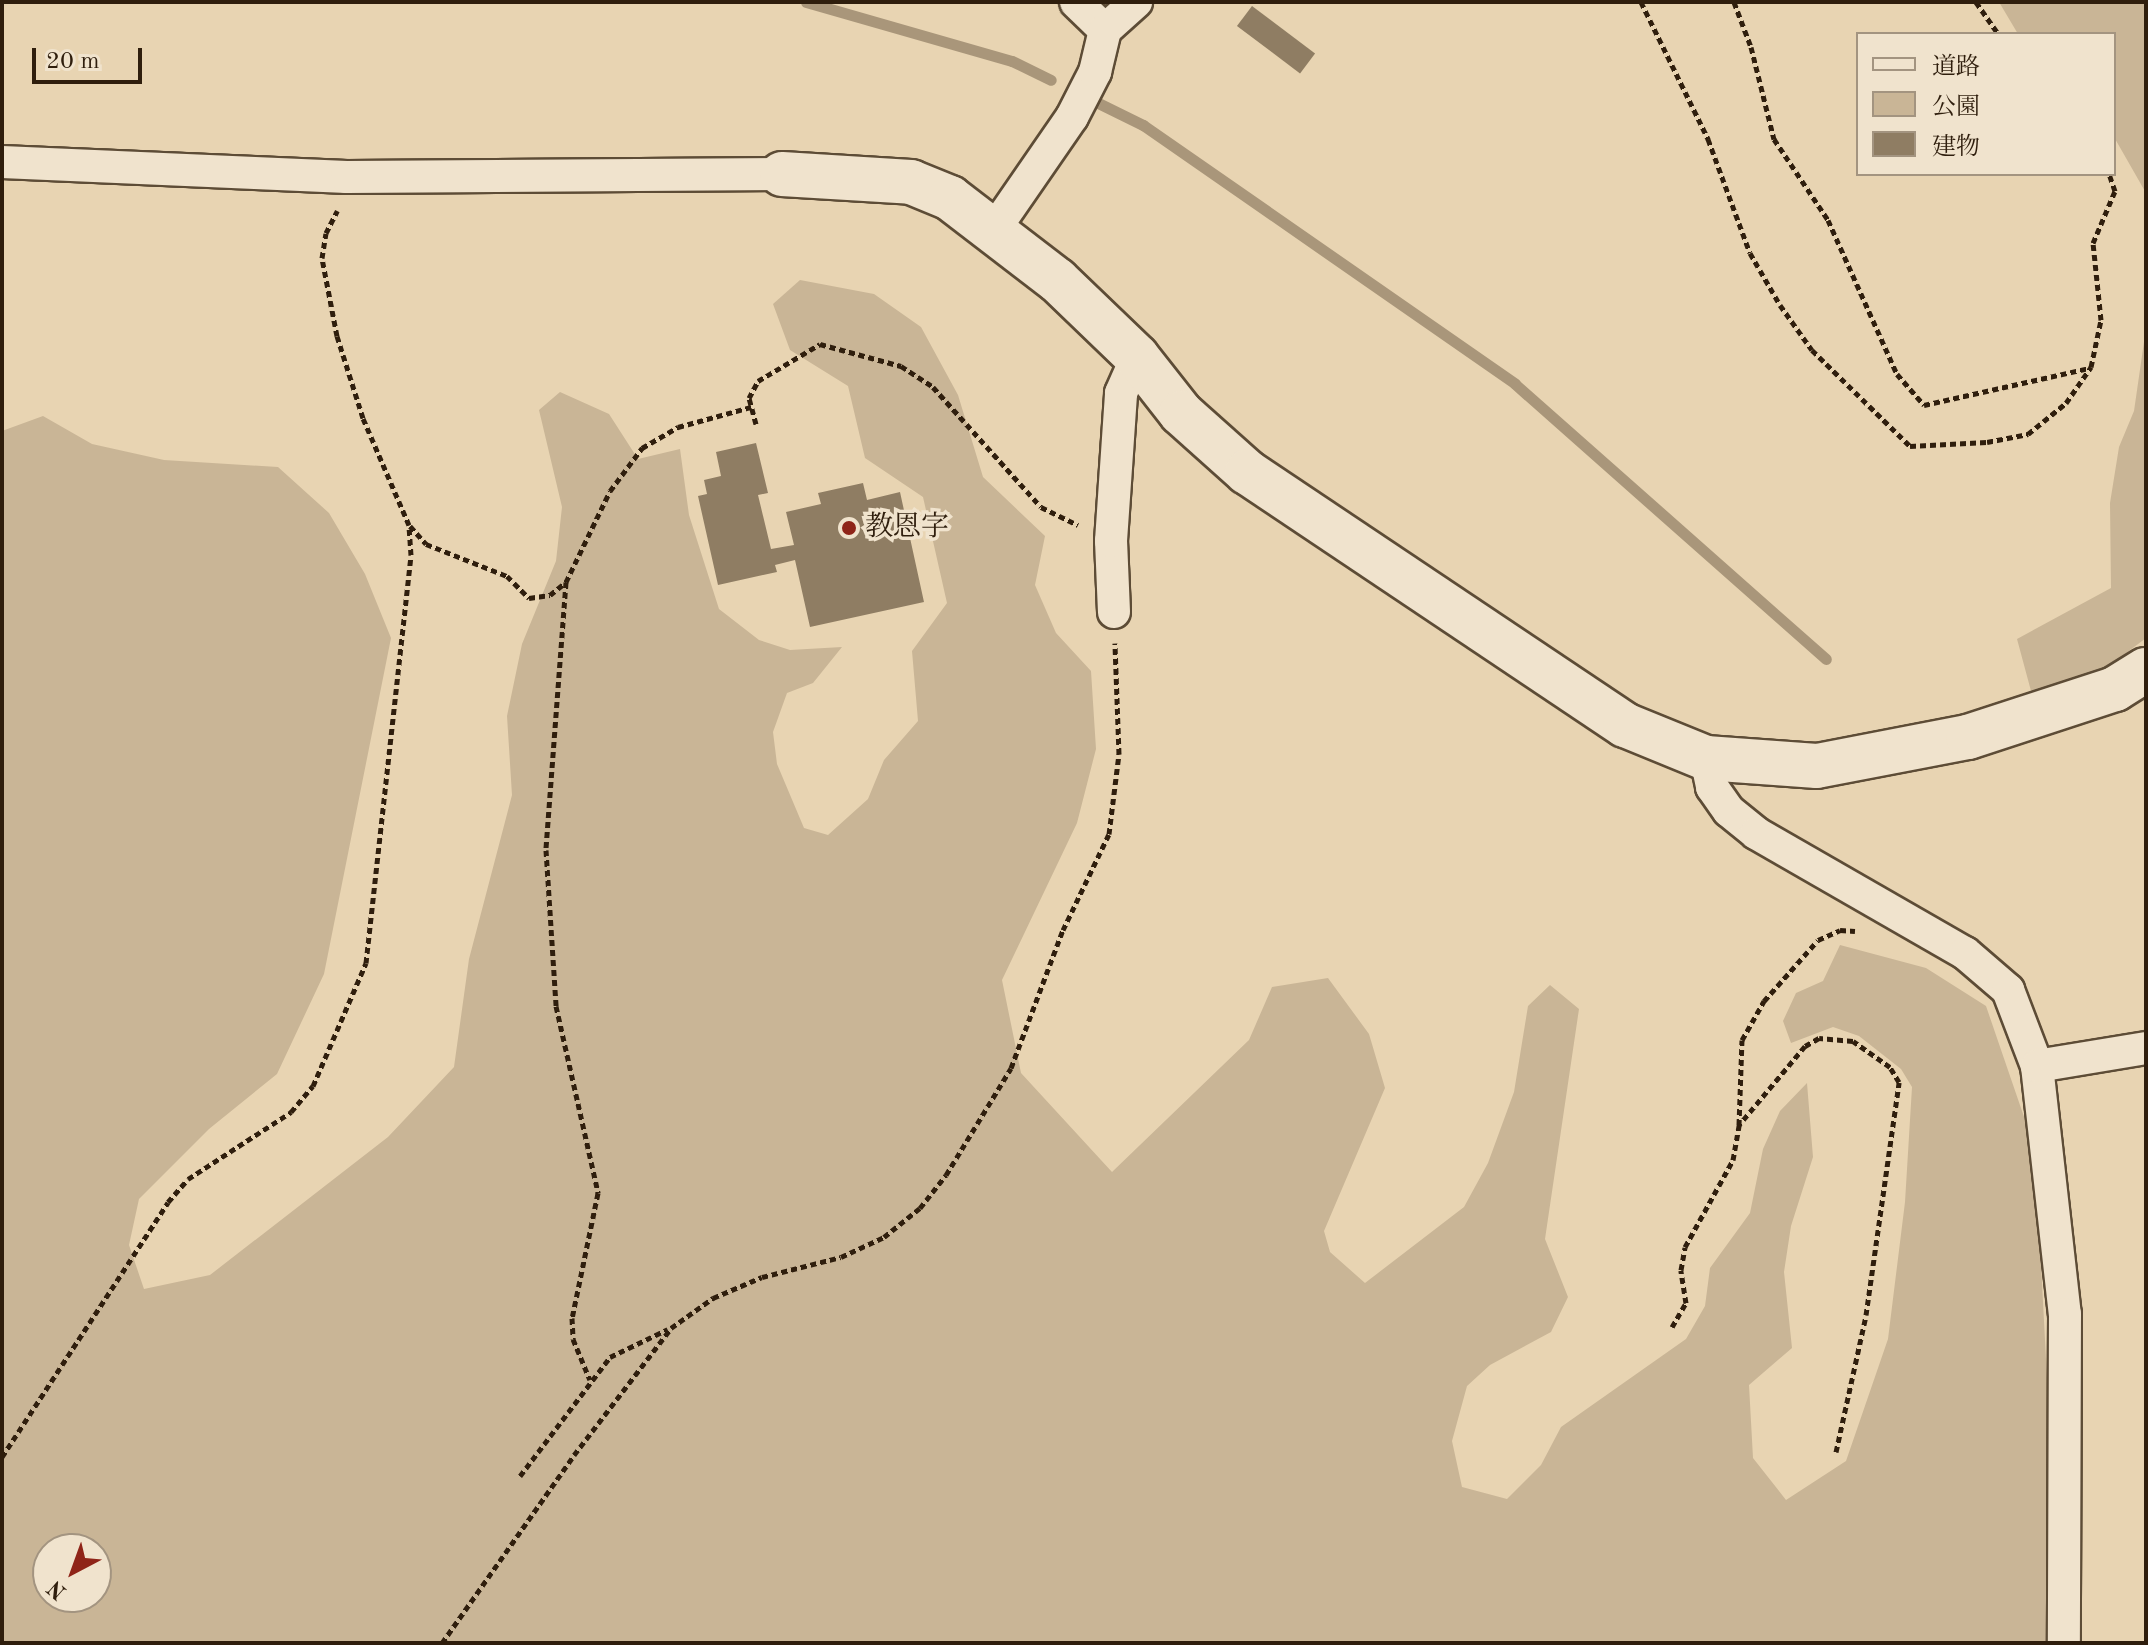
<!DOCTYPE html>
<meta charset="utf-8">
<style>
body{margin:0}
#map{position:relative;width:2148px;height:1645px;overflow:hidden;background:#e8d4b2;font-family:"Old Standard TT","Noto Serif JP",serif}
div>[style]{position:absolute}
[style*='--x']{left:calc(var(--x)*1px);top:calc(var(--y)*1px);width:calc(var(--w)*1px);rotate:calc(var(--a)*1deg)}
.green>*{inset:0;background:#c9b596}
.stream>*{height:11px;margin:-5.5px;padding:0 5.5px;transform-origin:5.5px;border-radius:5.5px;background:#a9967a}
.building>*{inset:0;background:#8f7d63;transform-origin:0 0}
.path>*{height:5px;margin-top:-2.5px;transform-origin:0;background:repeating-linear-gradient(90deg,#2f1e0d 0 6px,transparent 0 10px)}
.roads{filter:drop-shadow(2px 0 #5d4c36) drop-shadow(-2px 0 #5d4c36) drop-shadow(0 2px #5d4c36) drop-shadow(0 -2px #5d4c36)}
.street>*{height:32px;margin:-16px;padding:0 16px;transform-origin:16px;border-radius:16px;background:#f0e3cd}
.secondary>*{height:44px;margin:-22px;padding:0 22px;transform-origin:22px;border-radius:22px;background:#f0e3cd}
.dots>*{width:22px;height:22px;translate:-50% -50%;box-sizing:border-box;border:4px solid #f0e3cd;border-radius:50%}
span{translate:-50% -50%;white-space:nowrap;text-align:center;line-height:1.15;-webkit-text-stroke:7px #f0e3cd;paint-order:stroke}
.poi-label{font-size:28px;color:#2f1e0d}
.left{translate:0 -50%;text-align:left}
.frame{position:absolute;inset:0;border:4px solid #2f1e0d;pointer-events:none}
.legend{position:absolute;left:1856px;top:32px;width:260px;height:144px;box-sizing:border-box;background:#f0e3cd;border:2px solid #a39480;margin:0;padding:10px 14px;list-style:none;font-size:24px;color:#2f1e0d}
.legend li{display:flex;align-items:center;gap:16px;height:40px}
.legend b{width:40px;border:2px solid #a39480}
.north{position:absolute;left:32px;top:1533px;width:80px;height:80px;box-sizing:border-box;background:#f0e3cd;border:2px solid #a39480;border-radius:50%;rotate:221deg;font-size:22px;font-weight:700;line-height:32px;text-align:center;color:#2f1e0d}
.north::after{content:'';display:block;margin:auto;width:28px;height:36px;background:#8f2418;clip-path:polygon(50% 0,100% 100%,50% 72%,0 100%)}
.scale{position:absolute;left:32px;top:48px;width:110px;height:36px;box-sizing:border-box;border:4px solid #2f1e0d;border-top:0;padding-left:10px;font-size:24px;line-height:28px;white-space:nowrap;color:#2f1e0d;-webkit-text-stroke:6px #f0e3cd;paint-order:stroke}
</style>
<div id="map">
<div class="green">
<i style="clip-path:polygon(1999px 2px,2146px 2px,2146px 193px,2114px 137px,2114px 34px,2018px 34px)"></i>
<i style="clip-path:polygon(evenodd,800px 280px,874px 294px,921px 327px,958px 395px,983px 477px,1045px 536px,1035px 585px,1056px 633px,1091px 671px,1096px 749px,1077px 823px,1002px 980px,1021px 1073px,1112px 1172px,1249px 1040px,1272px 987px,1328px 978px,1369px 1034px,1385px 1088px,1324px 1231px,1330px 1252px,1365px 1283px,1464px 1207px,1488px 1163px,1514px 1092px,1528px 1006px,1550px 985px,1579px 1009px,1545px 1239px,1568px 1297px,1551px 1332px,1490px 1365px,1467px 1386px,1452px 1441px,1462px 1487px,1507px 1499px,1541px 1465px,1561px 1427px,1686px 1339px,1705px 1306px,1710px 1268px,1750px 1213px,1763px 1149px,1780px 1111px,1807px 1083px,1813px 1157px,1791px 1226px,1784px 1272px,1792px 1348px,1749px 1385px,1753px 1458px,1786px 1500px,1846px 1461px,1888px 1339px,1905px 1202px,1912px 1087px,1901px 1069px,1859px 1036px,1833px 1027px,1791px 1043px,1783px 1021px,1796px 993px,1823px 981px,1840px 945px,1926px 968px,1986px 1006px,2035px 1149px,2053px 1493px,2051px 1643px,2px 1643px,2px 431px,43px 416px,92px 444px,164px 460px,278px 467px,329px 513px,365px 574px,391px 638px,324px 974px,277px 1074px,209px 1129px,139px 1199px,129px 1245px,144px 1289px,210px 1275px,388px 1137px,454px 1067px,469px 959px,512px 795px,507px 716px,522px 644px,556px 561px,562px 507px,539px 410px,560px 392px,609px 414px,638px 459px,680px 449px,689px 515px,719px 609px,759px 640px,790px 650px,842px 647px,813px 683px,787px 693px,773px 732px,777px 764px,804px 828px,828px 835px,868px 799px,884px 760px,918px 721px,912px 651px,947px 603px,923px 497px,865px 458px,848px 386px,790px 350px,773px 304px,800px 280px,48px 1549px,96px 1549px,96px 1597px,48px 1597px,48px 1549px)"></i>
<i style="clip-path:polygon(2146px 328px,2146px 638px,2109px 666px,2031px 691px,2017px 639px,2111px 588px,2110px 503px,2119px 447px,2134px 411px)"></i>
</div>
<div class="stream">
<i style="--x:806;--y:2;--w:214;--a:16"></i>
<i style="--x:1012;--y:61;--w:43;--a:26"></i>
<i style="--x:1086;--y:97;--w:64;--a:26.2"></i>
<i style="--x:1143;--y:125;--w:453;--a:34.8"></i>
<i style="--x:1515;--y:384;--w:415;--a:41.5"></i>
</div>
<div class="building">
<i style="left:1252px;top:6px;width:79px;height:25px;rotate:37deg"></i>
<i style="clip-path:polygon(756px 443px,768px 493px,758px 495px,771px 549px,794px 545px,786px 512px,821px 504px,818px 493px,863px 483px,867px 500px,900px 492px,924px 602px,810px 627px,795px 560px,775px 565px,777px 572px,718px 585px,698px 496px,707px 494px,704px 480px,721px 476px,716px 452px)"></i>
</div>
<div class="path">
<i style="--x:1641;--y:2;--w:153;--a:63.9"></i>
<i style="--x:1708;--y:139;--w:121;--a:69.8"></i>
<i style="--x:1750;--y:253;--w:60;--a:60"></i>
<i style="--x:1780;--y:305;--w:55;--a:54.6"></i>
<i style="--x:1812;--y:350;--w:137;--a:44.4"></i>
<i style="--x:1910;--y:446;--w:77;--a:-3"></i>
<i style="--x:1987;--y:442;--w:42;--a:-11"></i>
<i style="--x:2028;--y:434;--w:49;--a:-39.2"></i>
<i style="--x:2066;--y:403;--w:44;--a:-55.2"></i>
<i style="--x:2091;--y:367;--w:48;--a:-78"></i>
<i style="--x:2101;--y:320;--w:77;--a:-95.9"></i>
<i style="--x:2093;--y:243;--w:56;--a:-67.1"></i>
<i style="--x:2115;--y:191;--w:18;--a:-109"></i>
<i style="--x:1734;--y:2;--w:48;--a:69.3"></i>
<i style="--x:1751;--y:47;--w:95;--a:76"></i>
<i style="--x:1774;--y:139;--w:97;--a:56.3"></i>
<i style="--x:1828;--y:220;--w:169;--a:65.9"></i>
<i style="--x:1897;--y:374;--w:41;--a:48.9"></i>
<i style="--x:1924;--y:405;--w:170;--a:-12.6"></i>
<i style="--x:1976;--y:2;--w:39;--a:55"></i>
<i style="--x:756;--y:424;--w:27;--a:-105"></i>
<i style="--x:749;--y:398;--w:19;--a:-62"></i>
<i style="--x:758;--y:381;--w:72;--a:-30.8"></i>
<i style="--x:820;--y:344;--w:84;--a:15.2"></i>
<i style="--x:901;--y:366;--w:38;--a:33"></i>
<i style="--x:933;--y:387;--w:161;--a:48"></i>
<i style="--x:1041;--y:507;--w:41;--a:25.9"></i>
<i style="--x:410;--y:526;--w:24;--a:48"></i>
<i style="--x:426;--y:544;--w:87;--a:21.6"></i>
<i style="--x:507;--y:576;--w:31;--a:45"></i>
<i style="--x:529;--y:598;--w:21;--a:-8"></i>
<i style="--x:550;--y:595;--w:21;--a:-39"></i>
<i style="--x:566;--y:582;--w:101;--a:-64.2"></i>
<i style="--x:610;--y:491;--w:54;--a:-53.3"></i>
<i style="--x:642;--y:448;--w:42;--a:-30.3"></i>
<i style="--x:678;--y:427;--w:76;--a:-15.3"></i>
<i style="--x:566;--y:582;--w:269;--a:94.3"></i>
<i style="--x:546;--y:850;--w:156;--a:86.3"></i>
<i style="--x:556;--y:1006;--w:192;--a:77.3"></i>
<i style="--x:598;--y:1193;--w:128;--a:101.7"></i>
<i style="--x:572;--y:1318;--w:21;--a:87"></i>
<i style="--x:573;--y:1339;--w:44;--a:67.5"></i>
<i style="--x:1672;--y:1327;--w:28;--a:-60"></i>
<i style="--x:1686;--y:1303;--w:33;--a:-99"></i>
<i style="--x:1681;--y:1270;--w:23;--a:-80"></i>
<i style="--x:1685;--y:1247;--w:99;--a:-61.1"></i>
<i style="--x:1733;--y:1160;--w:36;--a:-80"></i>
<i style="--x:1836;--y:1452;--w:140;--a:-77.6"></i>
<i style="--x:1866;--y:1315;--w:235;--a:-81.9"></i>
<i style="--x:1899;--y:1082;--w:17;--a:-121"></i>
<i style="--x:1890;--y:1067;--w:45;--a:-144.9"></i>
<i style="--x:1853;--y:1041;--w:34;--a:-175"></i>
<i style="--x:1819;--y:1038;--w:16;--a:150"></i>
<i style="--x:1805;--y:1046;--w:103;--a:129.9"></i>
<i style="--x:1739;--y:1125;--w:85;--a:-88"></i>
<i style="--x:1742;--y:1040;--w:45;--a:-60.6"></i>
<i style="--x:1764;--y:1001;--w:81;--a:-48.5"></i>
<i style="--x:1818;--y:940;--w:24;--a:-24"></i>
<i style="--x:1840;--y:930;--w:15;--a:4"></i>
<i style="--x:2;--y:1457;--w:304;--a:-56.9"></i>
<i style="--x:168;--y:1202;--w:30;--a:-49"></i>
<i style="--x:188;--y:1179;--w:123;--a:-33"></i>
<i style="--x:291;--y:1112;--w:34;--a:-50"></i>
<i style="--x:313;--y:1086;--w:134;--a:-66.7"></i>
<i style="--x:366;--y:963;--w:410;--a:-83.7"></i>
<i style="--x:411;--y:555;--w:30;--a:-94"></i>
<i style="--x:409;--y:525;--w:116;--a:-113.3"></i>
<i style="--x:363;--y:418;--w:86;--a:-107.6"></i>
<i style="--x:337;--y:336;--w:79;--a:-100.9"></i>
<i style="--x:322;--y:258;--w:25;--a:-81"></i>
<i style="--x:326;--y:233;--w:25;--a:-63"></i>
<i style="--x:520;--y:1476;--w:149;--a:-52.9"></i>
<i style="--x:610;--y:1357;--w:64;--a:-25.8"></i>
<i style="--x:442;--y:1643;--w:230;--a:-54.9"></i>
<i style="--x:574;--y:1455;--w:160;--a:-52.6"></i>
<i style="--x:671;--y:1328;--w:52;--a:-35.5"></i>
<i style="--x:713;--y:1298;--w:53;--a:-23.2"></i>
<i style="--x:762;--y:1277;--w:81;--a:-14.2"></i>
<i style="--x:841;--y:1257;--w:47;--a:-24.9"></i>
<i style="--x:884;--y:1237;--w:46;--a:-38.9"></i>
<i style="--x:920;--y:1208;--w:42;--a:-51.8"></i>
<i style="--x:946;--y:1175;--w:125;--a:-58.7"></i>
<i style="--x:1011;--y:1068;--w:147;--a:-69.4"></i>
<i style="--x:1063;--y:930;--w:106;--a:-64.4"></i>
<i style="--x:1109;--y:834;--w:81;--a:-82.9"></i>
<i style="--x:1119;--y:754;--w:111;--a:-92.1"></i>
</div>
<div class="roads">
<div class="street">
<i style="--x:1076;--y:2;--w:40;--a:44"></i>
<i style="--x:2;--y:162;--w:345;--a:2.5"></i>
<i style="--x:347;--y:177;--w:435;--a:-0.4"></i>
<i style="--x:994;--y:230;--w:137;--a:-55.4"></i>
<i style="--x:1072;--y:117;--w:51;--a:-62.9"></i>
<i style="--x:1095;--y:72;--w:43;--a:-76.6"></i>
<i style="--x:1105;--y:30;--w:42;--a:-42.1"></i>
<i style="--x:1114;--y:612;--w:71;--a:-92.4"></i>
<i style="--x:1111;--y:541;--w:148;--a:-86.1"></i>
<i style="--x:1121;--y:393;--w:39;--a:-66"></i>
<i style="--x:1706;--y:758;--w:30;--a:78"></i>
<i style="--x:1712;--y:787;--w:29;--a:55"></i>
<i style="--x:1729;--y:811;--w:35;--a:39"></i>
<i style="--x:1756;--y:833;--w:241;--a:29.9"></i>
<i style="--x:1965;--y:953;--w:57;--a:40.7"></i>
<i style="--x:2008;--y:990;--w:81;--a:69.1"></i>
<i style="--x:2037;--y:1066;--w:250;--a:83.6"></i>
<i style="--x:2065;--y:1314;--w:329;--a:90.2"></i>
<i style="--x:2037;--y:1066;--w:110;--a:-9.4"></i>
</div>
<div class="secondary">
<i style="--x:782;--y:174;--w:129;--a:3.5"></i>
<i style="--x:911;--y:182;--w:42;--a:22.3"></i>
<i style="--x:950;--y:198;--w:135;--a:37.5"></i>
<i style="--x:1057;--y:280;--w:111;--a:43.9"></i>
<i style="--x:1137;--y:357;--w:71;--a:51.8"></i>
<i style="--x:1181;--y:413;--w:89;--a:41.8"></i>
<i style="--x:1247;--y:472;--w:455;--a:33.8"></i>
<i style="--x:1625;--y:725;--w:87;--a:22.2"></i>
<i style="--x:1706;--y:758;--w:111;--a:4.1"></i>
<i style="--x:1817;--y:766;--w:154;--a:-10.9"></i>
<i style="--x:1968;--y:737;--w:155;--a:-18.1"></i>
<i style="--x:2115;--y:689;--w:36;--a:-32"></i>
</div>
</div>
<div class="dots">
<i style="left:849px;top:528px;background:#8f2418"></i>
</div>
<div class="poi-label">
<span class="left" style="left:865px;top:528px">教恩字</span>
</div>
<div class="frame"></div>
<ul class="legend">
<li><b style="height:10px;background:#f0e3cd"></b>道路</li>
<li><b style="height:22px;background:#c9b596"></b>公園</li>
<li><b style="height:22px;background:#8f7d63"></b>建物</li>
</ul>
<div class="north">N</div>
<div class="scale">20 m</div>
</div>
